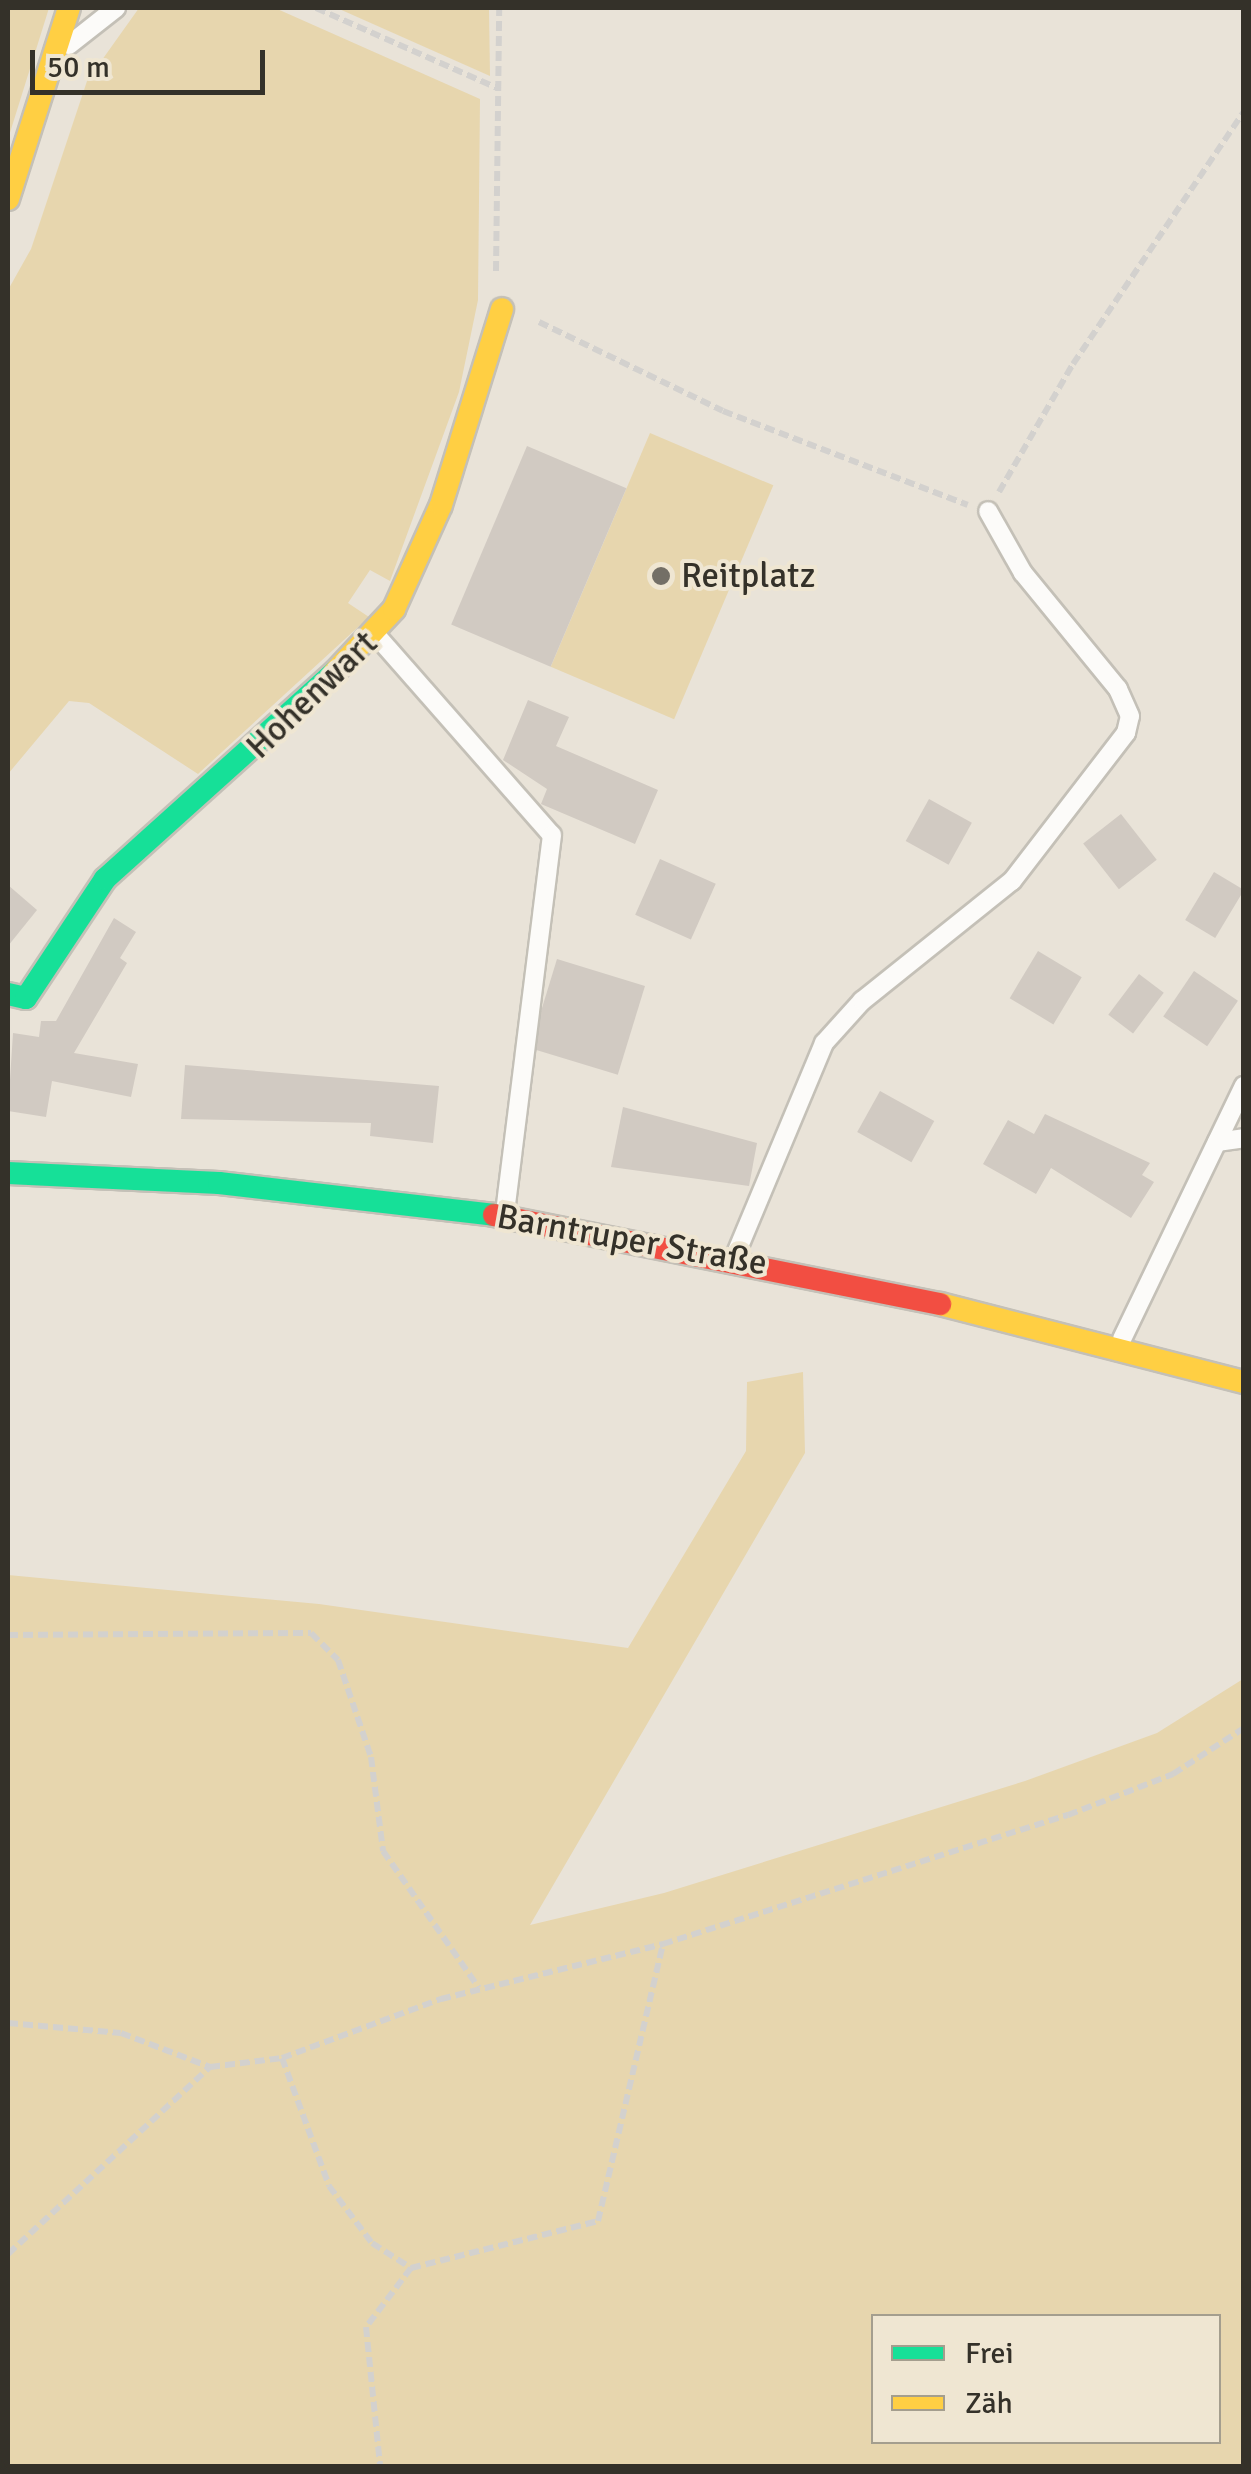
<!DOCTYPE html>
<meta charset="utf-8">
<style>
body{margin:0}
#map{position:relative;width:1251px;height:2474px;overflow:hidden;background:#e9e3d8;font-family:Signika,sans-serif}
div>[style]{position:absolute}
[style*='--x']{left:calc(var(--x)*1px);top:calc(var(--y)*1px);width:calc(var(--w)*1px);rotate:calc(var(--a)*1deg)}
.green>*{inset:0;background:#e7d6ae;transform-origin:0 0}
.building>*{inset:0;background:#d1cac2;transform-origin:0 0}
.path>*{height:6px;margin-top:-3px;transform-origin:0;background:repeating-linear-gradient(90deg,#d3d1ce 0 10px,transparent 0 15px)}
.roads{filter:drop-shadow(2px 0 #c4c0b7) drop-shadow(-2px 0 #c4c0b7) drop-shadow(0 2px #c4c0b7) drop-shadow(0 -2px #c4c0b7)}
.lane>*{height:18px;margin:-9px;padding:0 9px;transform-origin:9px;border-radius:9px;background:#fcfbf9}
.fast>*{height:22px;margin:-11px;padding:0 11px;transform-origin:11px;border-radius:11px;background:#16e098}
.slow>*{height:22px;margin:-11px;padding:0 11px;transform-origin:11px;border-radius:11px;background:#ffcf43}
.jam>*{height:22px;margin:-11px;padding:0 11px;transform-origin:11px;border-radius:11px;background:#f24e42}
.dots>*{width:28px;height:28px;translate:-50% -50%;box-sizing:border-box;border:5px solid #efe6d2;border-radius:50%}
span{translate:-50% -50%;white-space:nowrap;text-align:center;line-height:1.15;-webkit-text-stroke:8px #efe6d2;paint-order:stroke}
.poi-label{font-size:35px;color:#343129}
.left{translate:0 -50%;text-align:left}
.street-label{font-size:35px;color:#343129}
.frame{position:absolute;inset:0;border:10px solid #343129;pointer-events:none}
.legend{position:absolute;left:871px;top:2314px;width:350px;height:130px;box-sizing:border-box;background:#efe6d2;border:2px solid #a49e8e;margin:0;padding:12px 18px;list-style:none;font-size:30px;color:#343129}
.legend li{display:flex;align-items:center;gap:20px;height:50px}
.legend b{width:50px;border:2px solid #a49e8e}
.scale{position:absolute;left:30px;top:50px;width:235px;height:45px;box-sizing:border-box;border:5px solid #343129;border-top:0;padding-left:12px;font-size:30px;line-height:35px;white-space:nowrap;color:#343129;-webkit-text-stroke:8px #efe6d2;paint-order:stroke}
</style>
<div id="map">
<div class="green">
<i style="clip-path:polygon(8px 8px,49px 8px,8px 139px)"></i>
<i style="clip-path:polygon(139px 8px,275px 8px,480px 99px,478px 300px,459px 392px,390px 581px,370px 570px,348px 603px,369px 617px,198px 774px,89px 703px,69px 701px,8px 774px,8px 290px,31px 249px,87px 81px)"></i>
<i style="clip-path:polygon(337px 8px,489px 8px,490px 76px)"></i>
<i style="left:650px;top:433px;width:134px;height:254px;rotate:23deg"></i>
<i style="clip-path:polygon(evenodd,803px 1372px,805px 1453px,530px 1925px,664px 1893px,1025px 1781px,1157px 1733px,1243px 1679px,1243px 2466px,8px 2466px,8px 1575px,319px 1604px,628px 1648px,746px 1451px,747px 1382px,803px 1372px,874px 2316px,1218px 2316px,1218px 2442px,874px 2442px,874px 2316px)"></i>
</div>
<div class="building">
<i style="left:527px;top:446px;width:108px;height:194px;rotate:23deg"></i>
<i style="clip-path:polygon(528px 700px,569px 717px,556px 746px,658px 790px,635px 844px,541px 804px,547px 789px,503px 760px)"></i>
<i style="left:929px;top:799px;width:49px;height:48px;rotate:29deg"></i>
<i style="left:1121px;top:814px;width:58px;height:48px;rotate:52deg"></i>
<i style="left:660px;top:859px;width:61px;height:61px;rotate:24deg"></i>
<i style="left:1214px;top:872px;width:35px;height:56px;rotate:31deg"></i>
<i style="clip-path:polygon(8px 885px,37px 910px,8px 946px)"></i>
<i style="clip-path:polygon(114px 918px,136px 932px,120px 958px,127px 963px,74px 1053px,138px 1064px,131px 1097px,52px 1081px,46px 1117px,8px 1111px,13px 1033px,39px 1037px,41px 1021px,56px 1021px)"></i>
<i style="left:1038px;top:951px;width:51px;height:55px;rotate:31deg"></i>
<i style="left:557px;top:959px;width:92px;height:93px;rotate:17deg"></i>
<i style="left:1194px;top:971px;width:53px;height:55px;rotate:34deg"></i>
<i style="left:1139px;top:974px;width:31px;height:51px;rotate:37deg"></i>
<i style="clip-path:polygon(185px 1065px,439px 1086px,433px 1143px,370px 1136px,371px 1123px,181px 1119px)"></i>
<i style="left:880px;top:1091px;width:62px;height:47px;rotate:29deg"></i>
<i style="clip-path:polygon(623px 1107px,757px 1143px,749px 1186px,611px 1167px)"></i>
<i style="clip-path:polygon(1045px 1114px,1150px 1163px,1142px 1175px,1154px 1182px,1131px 1218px,1051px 1168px,1036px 1194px,983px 1164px,1008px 1120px,1034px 1134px)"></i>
</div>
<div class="path">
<i style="--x:316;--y:8;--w:198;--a:23.8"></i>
<i style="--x:496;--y:271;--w:263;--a:-89.3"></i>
<i style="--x:539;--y:322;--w:204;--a:25.8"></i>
<i style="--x:723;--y:411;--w:262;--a:21"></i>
<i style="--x:999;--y:492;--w:148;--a:-60"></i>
<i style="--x:1073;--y:364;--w:305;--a:-55.9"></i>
<i style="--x:8;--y:1635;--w:303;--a:-0.4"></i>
<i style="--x:311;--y:1633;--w:38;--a:45"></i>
<i style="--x:338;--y:1660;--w:102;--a:71.2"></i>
<i style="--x:371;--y:1757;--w:95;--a:82.7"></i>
<i style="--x:383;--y:1851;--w:167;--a:55"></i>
<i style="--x:8;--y:2023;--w:113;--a:5.1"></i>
<i style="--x:121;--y:2033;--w:95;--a:20.9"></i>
<i style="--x:210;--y:2067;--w:73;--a:-7.1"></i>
<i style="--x:282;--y:2058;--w:170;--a:-20.4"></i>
<i style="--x:441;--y:1999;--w:229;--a:-13.9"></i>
<i style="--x:663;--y:1944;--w:425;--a:-17.7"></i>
<i style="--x:1068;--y:1815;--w:113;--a:-21.3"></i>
<i style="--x:1173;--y:1774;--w:85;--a:-32.9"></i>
<i style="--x:282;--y:2058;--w:136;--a:69.8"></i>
<i style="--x:329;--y:2186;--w:71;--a:53"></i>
<i style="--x:372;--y:2243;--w:46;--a:32.7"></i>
<i style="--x:411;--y:2268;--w:74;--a:127.3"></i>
<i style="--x:366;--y:2327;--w:140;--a:84.2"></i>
<i style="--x:8;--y:2254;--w:275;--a:-42.8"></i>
<i style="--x:411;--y:2268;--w:193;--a:-14.1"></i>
<i style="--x:598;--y:2221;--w:285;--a:-76.8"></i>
</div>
<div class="roads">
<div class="lane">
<i style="--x:69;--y:45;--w:60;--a:-38.2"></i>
<i style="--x:376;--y:635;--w:266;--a:48.7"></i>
<i style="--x:552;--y:835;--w:378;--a:97.1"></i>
<i style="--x:1217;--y:1142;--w:27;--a:-8"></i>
<i style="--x:735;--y:1256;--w:231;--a:-67.3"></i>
<i style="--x:824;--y:1043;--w:57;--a:-47.9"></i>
<i style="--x:862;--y:1001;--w:192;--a:-38.7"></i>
<i style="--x:1012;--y:881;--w:187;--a:-52.4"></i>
<i style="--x:1126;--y:733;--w:17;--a:-77"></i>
<i style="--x:1130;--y:716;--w:30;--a:-114"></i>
<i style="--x:1118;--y:689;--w:150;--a:-129.3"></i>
<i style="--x:1023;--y:573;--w:71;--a:-119.4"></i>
<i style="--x:1122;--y:1339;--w:281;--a:-64.3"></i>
</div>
<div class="fast">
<i style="--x:8;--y:994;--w:18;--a:13"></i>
<i style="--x:26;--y:998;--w:143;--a:-56.4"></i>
<i style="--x:105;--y:879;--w:308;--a:-42"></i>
<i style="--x:8;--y:1173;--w:211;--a:2.7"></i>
<i style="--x:219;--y:1183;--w:277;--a:6.6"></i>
</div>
<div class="slow">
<i style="--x:8;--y:199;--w:201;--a:-72.3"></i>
<i style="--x:334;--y:673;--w:88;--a:-46.8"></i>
<i style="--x:394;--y:609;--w:114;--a:-65.7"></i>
<i style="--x:441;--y:505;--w:205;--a:-72.7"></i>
<i style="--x:940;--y:1304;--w:314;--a:14.4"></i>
</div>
<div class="jam">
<i style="--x:494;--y:1215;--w:455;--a:11.3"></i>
</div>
</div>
<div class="dots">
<i style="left:661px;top:576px;background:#736f66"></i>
</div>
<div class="poi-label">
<span class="left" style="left:681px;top:576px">Reitplatz</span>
</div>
<div class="street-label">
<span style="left:312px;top:695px;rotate:-44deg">Hohenwart</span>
<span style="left:632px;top:1240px;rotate:10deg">Barntruper Straße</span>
</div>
<div class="frame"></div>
<ul class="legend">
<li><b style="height:12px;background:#16e098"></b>Frei</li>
<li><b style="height:12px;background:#ffcf43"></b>Zäh</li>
</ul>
<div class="scale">50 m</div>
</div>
